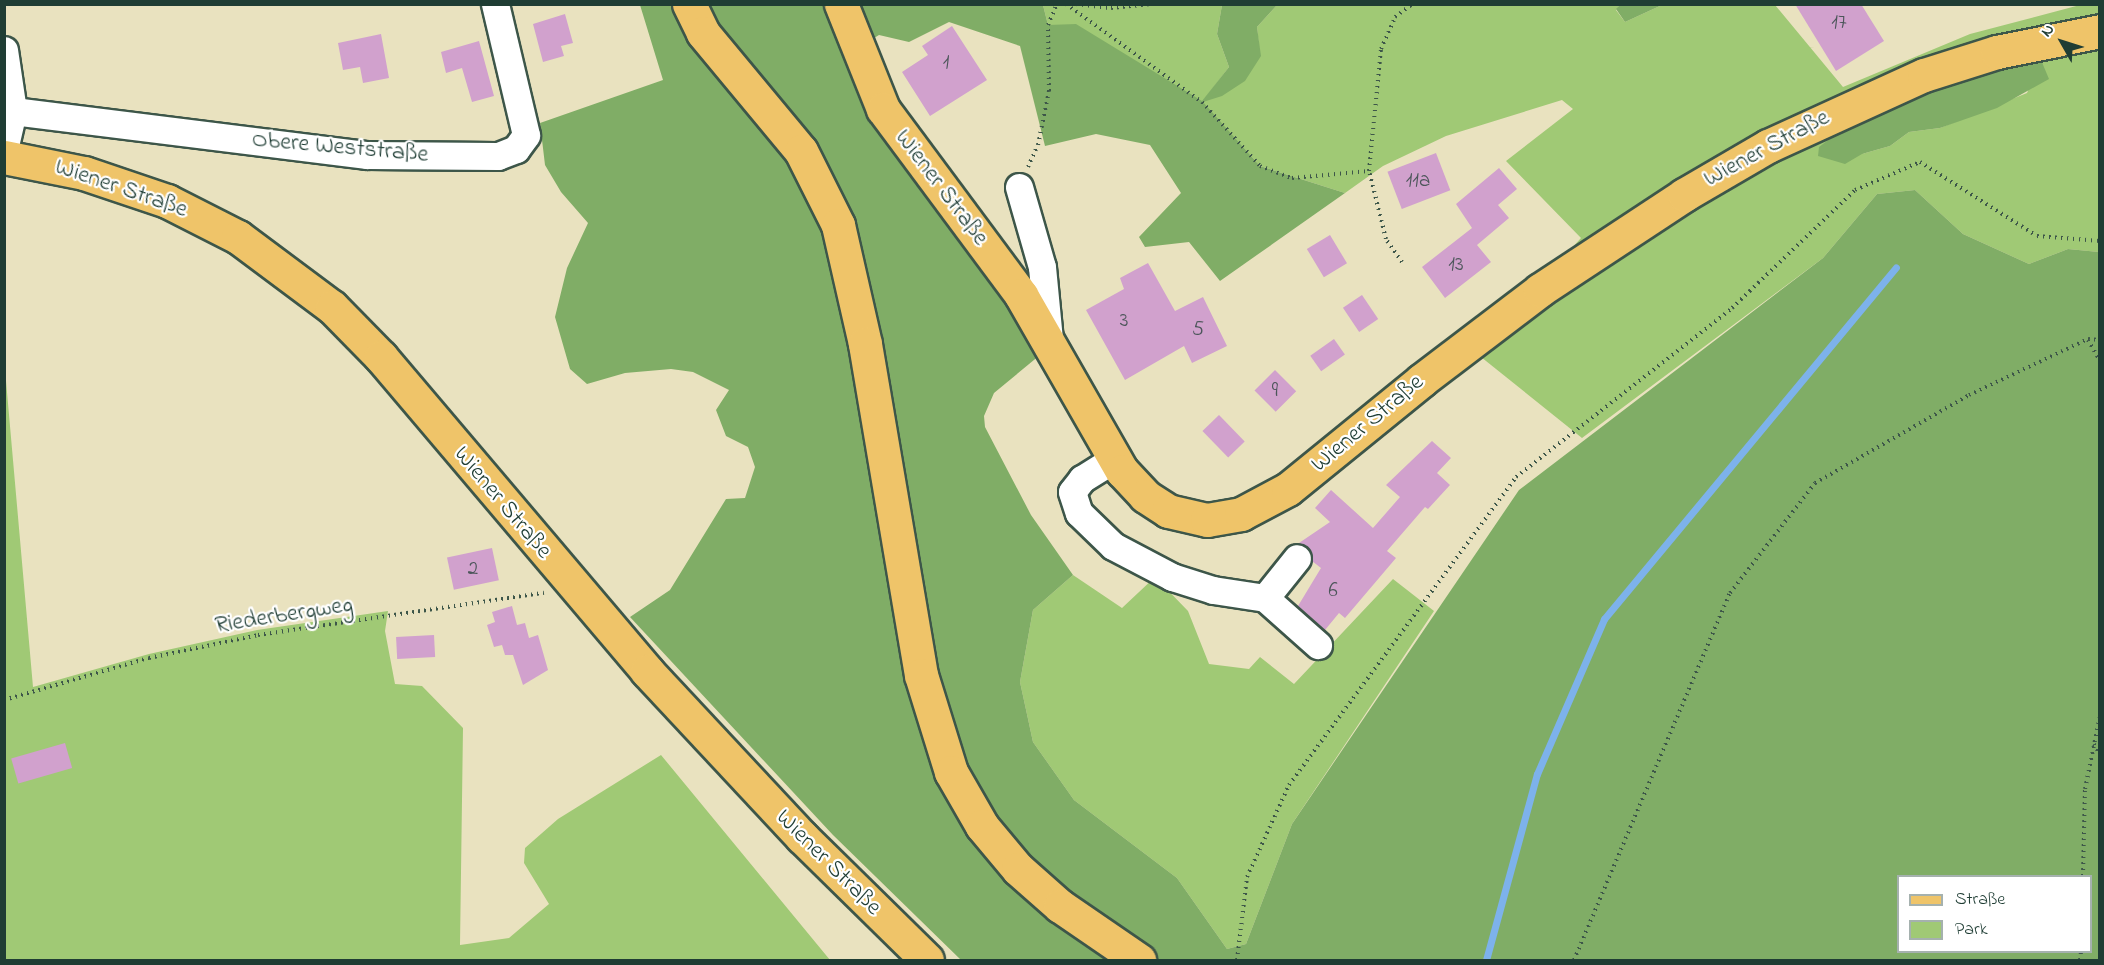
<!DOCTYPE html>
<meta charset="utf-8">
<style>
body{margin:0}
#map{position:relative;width:2104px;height:965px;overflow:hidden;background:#e9e2bf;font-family:"Indie Flower",sans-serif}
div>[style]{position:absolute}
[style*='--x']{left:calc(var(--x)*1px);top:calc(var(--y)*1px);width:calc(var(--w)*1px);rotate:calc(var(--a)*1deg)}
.green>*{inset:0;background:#a0c975}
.forest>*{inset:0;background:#80ad66}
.stream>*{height:7px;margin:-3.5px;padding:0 3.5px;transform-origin:3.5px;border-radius:3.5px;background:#7db2eb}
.building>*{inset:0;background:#d1a1cd;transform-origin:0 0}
.path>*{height:4px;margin-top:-2px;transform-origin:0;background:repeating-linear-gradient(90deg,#3d5649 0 1.5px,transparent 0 6px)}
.roads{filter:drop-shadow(2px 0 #3d5649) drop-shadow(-2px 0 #3d5649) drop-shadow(0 2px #3d5649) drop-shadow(0 -2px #3d5649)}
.minor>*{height:27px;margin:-13.5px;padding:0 13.5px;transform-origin:13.5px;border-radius:13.5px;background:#fff}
.major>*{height:33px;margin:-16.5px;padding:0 16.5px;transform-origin:16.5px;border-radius:16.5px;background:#efc469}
span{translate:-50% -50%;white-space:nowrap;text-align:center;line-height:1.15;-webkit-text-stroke:4.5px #fff;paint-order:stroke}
.number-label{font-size:21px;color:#4c565a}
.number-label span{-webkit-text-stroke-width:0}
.street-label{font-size:24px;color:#1f3d34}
.frame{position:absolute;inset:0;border:6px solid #1f3d34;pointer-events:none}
.legend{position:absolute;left:1897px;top:875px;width:195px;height:78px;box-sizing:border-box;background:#fff;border:2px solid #a5b1ae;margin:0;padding:8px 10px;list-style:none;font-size:18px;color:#1f3d34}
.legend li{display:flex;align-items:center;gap:12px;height:30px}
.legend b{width:30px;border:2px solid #a5b1ae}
.north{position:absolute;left:2032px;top:12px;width:60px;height:60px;-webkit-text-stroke:4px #fff;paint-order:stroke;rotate:309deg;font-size:16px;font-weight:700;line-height:24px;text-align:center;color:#1f3d34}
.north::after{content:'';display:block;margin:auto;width:21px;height:27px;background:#1f3d34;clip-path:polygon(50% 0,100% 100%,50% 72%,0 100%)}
</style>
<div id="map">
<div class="green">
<i style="clip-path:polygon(evenodd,1043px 5px,1222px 5px,1217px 34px,1229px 67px,1203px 101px,1260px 56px,1257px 27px,1277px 5px,1620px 5px,1616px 10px,1625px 22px,1662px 5px,1775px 5px,1843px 87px,1970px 34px,2080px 5px,2099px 5px,2099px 252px,2068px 249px,2029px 264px,1963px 234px,1915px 190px,1877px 194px,1823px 258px,1582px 438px,1481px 357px,1479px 350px,1581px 238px,1506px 161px,1573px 109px,1562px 100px,1446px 136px,1383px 166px,1345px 193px,1260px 166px,1202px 102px,1048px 25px,1043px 5px,2041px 60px,2027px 93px,1940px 128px,1909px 132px,1890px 146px,1862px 154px,2041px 60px)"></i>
<i style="clip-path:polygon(4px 358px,33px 687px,149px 654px,257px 630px,388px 611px,385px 631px,395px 684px,422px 686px,463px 728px,460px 945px,509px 938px,549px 904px,524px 863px,525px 848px,558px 819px,661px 755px,830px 960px,5px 960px)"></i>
<i style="clip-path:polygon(1073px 575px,1122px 608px,1155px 577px,1188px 611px,1209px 664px,1249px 669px,1260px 657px,1294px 684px,1393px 579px,1434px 611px,1292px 824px,1246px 944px,1227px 949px,1177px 878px,1074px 800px,1033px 742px,1020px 682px,1033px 610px)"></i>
</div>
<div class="forest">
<i style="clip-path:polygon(evenodd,640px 5px,1043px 5px,1048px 25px,1076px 24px,1202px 101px,1229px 67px,1217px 34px,1222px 5px,1277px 5px,1257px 27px,1261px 56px,1245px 81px,1222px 96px,1203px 102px,1260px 166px,1345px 193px,1220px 281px,1189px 242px,1145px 247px,1139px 237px,1181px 193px,1150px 145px,1096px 134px,1045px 146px,1020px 46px,949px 22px,909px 42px,879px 35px,866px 43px,887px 95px,1040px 355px,994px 393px,984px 416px,985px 427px,1031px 515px,1073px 575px,1033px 610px,1020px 682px,1033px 742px,1074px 800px,1177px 878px,1227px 949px,1246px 944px,1292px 824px,1519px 490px,1823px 258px,1877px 194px,1915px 190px,1963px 234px,2029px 264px,2068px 249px,2099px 252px,2099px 960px,961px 960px,833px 835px,630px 617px,670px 590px,726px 499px,745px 498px,755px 467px,748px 447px,726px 436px,716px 410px,729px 390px,693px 372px,671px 369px,625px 373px,587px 384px,570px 369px,555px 317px,567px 268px,588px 223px,561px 192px,545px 165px,540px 123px,663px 80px,640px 5px,1898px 876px,2090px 876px,2090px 952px,1898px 952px,1898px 876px)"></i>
<i style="clip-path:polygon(1620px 5px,1620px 4px,1662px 5px,1625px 22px,1616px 9px)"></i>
<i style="clip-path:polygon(2041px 60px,2049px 79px,1997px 108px,1940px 128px,1909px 132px,1890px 146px,1862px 154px,1845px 164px,1818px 156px,1819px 147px,1848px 125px,1961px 81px)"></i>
</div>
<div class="stream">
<i style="--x:1486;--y:960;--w:193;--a:-74.7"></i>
<i style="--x:1537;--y:774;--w:169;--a:-66.6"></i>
<i style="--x:1604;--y:619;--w:457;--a:-50.3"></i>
</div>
<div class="building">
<i style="clip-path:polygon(1795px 4px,1861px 4px,1884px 41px,1836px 71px)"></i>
<i style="clip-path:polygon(565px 14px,573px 43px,561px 46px,564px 56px,543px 62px,533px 24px)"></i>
<i style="clip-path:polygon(952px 26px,987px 80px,930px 116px,902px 72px,928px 55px,922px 46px)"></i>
<i style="clip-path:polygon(381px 34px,389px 78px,363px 83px,360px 67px,343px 70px,338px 43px)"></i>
<i style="clip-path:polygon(479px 41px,494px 96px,472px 102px,462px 68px,446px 73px,441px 52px)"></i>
<i style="left:1436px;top:153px;width:40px;height:52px;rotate:69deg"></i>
<i style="clip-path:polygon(1499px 168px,1517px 189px,1498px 205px,1509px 218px,1477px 245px,1491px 262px,1445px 298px,1422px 267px,1472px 228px,1456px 204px)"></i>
<i style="left:1330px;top:235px;width:33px;height:27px;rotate:59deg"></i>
<i style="clip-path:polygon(1148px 263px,1175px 311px,1203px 297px,1227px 346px,1192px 363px,1184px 346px,1125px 380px,1086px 310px,1124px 289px,1120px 278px)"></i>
<i style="left:1362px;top:295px;width:29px;height:23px;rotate:56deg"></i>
<i style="left:1334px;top:339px;width:19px;height:29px;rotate:55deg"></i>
<i style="left:1275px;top:370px;width:30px;height:29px;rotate:45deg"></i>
<i style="left:1219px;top:415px;width:37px;height:23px;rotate:46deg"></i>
<i style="clip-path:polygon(1432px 441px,1451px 458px,1437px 473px,1450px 485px,1428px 509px,1425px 507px,1387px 551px,1396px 558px,1345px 618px,1339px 613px,1325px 630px,1298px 606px,1321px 568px,1312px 561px,1307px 546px,1299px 543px,1330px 522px,1315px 508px,1331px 490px,1373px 528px,1400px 497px,1386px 485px)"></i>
<i style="left:492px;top:548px;width:33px;height:46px;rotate:78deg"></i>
<i style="clip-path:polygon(512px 606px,517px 625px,525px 623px,529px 638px,538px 635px,548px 670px,523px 685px,513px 655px,505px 655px,502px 645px,494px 647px,487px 625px,495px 622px,492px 612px)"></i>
<i style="left:434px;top:635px;width:22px;height:38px;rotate:87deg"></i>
<i style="left:65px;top:743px;width:26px;height:56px;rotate:74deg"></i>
</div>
<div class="path">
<i style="--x:1066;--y:4;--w:168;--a:35.8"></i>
<i style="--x:1202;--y:102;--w:86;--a:47.8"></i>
<i style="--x:1260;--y:166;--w:34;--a:21"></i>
<i style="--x:1292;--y:178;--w:77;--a:-5.2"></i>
<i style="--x:1076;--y:4;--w:35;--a:7"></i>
<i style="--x:1111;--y:8;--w:40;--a:-5.7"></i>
<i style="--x:1028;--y:167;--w:24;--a:-66"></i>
<i style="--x:1038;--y:145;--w:55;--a:-78.5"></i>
<i style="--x:1049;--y:91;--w:66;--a:-90.9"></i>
<i style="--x:1048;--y:25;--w:23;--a:-67"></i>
<i style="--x:1402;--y:262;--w:28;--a:-125"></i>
<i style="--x:1386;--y:239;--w:70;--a:-104"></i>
<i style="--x:1369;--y:171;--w:123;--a:-84.4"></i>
<i style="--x:1381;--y:49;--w:35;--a:-66"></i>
<i style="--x:1395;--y:17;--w:21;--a:-37"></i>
<i style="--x:2088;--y:340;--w:24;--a:60"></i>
<i style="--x:4;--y:700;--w:151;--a:-16.2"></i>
<i style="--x:149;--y:658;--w:111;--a:-11.9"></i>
<i style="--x:258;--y:635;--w:289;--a:-8.4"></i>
<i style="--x:2094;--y:744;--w:13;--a:61"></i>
<i style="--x:2083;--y:876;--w:87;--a:-88.7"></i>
<i style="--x:2085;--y:789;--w:75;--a:-78.4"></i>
<i style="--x:1237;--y:960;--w:84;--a:-83.1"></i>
<i style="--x:1247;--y:877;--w:101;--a:-65.5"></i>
<i style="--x:1289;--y:785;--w:383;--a:-53.6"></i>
<i style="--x:1516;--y:477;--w:274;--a:-38"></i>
<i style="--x:1732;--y:308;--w:170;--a:-43.8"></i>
<i style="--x:1855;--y:190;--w:71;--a:-23.3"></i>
<i style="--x:1920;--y:162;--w:138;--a:32.3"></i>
<i style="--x:2037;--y:236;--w:63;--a:4.5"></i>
<i style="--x:1574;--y:960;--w:399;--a:-67"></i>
<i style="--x:1730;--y:593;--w:139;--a:-52.3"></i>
<i style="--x:1815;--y:483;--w:177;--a:-29.7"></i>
<i style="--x:1969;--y:395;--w:132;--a:-25.2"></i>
<i style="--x:2088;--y:339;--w:12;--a:5"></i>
<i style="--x:2080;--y:960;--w:8;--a:-83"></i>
</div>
<div class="roads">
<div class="minor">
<i style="--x:4;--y:50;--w:62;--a:81.6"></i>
<i style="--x:13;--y:111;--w:40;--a:103"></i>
<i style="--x:13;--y:111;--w:357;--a:7.1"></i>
<i style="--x:367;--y:155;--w:131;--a:0.4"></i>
<i style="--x:498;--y:156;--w:19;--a:-21"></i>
<i style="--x:516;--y:149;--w:17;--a:-54"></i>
<i style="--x:526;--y:135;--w:135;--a:-103.3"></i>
<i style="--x:1019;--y:187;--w:83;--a:74"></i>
<i style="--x:1042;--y:267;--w:73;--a:84.5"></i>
<i style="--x:1114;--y:459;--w:38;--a:148"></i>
<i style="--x:1082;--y:479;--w:16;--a:128"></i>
<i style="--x:1072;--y:492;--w:22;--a:72"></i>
<i style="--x:1079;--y:513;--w:47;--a:44.1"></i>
<i style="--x:1113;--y:546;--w:67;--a:27.7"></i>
<i style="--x:1172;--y:577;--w:43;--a:17.6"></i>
<i style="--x:1213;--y:590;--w:53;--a:8.7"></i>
<i style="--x:1265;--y:598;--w:71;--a:41.6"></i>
<i style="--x:1265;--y:598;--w:51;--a:-51.3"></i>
</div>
<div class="major">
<i style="--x:689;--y:4;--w:32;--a:64"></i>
<i style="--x:703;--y:33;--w:153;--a:50.3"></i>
<i style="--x:801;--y:151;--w:83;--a:63.4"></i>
<i style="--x:838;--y:225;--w:122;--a:77.2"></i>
<i style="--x:865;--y:344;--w:336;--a:80.4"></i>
<i style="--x:921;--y:675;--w:102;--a:72.8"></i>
<i style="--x:951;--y:772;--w:62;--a:60.1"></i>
<i style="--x:982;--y:826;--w:56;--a:50.1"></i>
<i style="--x:1018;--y:869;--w:56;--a:41.4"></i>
<i style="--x:1060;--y:906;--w:96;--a:34.4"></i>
<i style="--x:841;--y:4;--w:113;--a:68.2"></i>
<i style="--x:883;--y:109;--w:232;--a:53.4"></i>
<i style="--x:1021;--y:295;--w:203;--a:60.2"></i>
<i style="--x:1122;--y:471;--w:34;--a:47"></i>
<i style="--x:1145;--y:496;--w:27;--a:33"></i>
<i style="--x:1168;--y:511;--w:40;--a:13"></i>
<i style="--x:1207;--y:520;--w:35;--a:-10"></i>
<i style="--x:1241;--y:514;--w:53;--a:-28"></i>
<i style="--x:1288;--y:489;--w:173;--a:-39.1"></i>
<i style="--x:1422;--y:380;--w:148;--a:-37.3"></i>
<i style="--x:1540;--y:290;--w:173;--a:-33.4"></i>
<i style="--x:1684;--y:195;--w:97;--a:-30.3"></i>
<i style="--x:1768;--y:146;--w:171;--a:-24.5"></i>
<i style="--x:1924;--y:75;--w:77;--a:-17.5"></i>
<i style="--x:1997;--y:52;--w:105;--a:-11.5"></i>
<i style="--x:4;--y:157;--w:82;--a:11.3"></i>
<i style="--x:84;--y:173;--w:88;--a:18.6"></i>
<i style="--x:167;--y:201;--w:80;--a:26.9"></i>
<i style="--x:238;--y:237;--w:117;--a:36.7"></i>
<i style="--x:332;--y:307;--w:70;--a:45.6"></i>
<i style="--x:381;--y:357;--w:412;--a:49.7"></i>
<i style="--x:647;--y:671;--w:227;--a:47"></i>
<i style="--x:802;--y:837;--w:175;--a:44.5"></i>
</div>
</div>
<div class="number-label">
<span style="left:1839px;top:23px">17</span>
<span style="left:946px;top:63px">1</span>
<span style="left:1418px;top:181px">11a</span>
<span style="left:1456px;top:265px">13</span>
<span style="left:1124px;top:321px">3</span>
<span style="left:1198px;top:330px">5</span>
<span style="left:1275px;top:391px">9</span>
<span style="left:473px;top:569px">2</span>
<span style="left:1333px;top:591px">6</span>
</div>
<div class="street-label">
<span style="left:340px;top:148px;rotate:5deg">Obere Weststraße</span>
<span style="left:1767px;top:149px;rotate:-28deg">Wiener Straße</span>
<span style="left:941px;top:188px;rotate:53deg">Wiener Straße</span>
<span style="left:121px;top:189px;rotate:19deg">Wiener Straße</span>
<span style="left:1368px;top:424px;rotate:-40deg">Wiener Straße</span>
<span style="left:502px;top:503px;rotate:50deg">Wiener Straße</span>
<span style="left:284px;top:616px;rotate:-9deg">Riederbergweg</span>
<span style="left:828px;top:863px;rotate:45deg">Wiener Straße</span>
</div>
<div class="frame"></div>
<ul class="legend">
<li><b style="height:8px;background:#efc469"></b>Straße</li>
<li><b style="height:16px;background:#a0c975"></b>Park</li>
</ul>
<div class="north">N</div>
</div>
